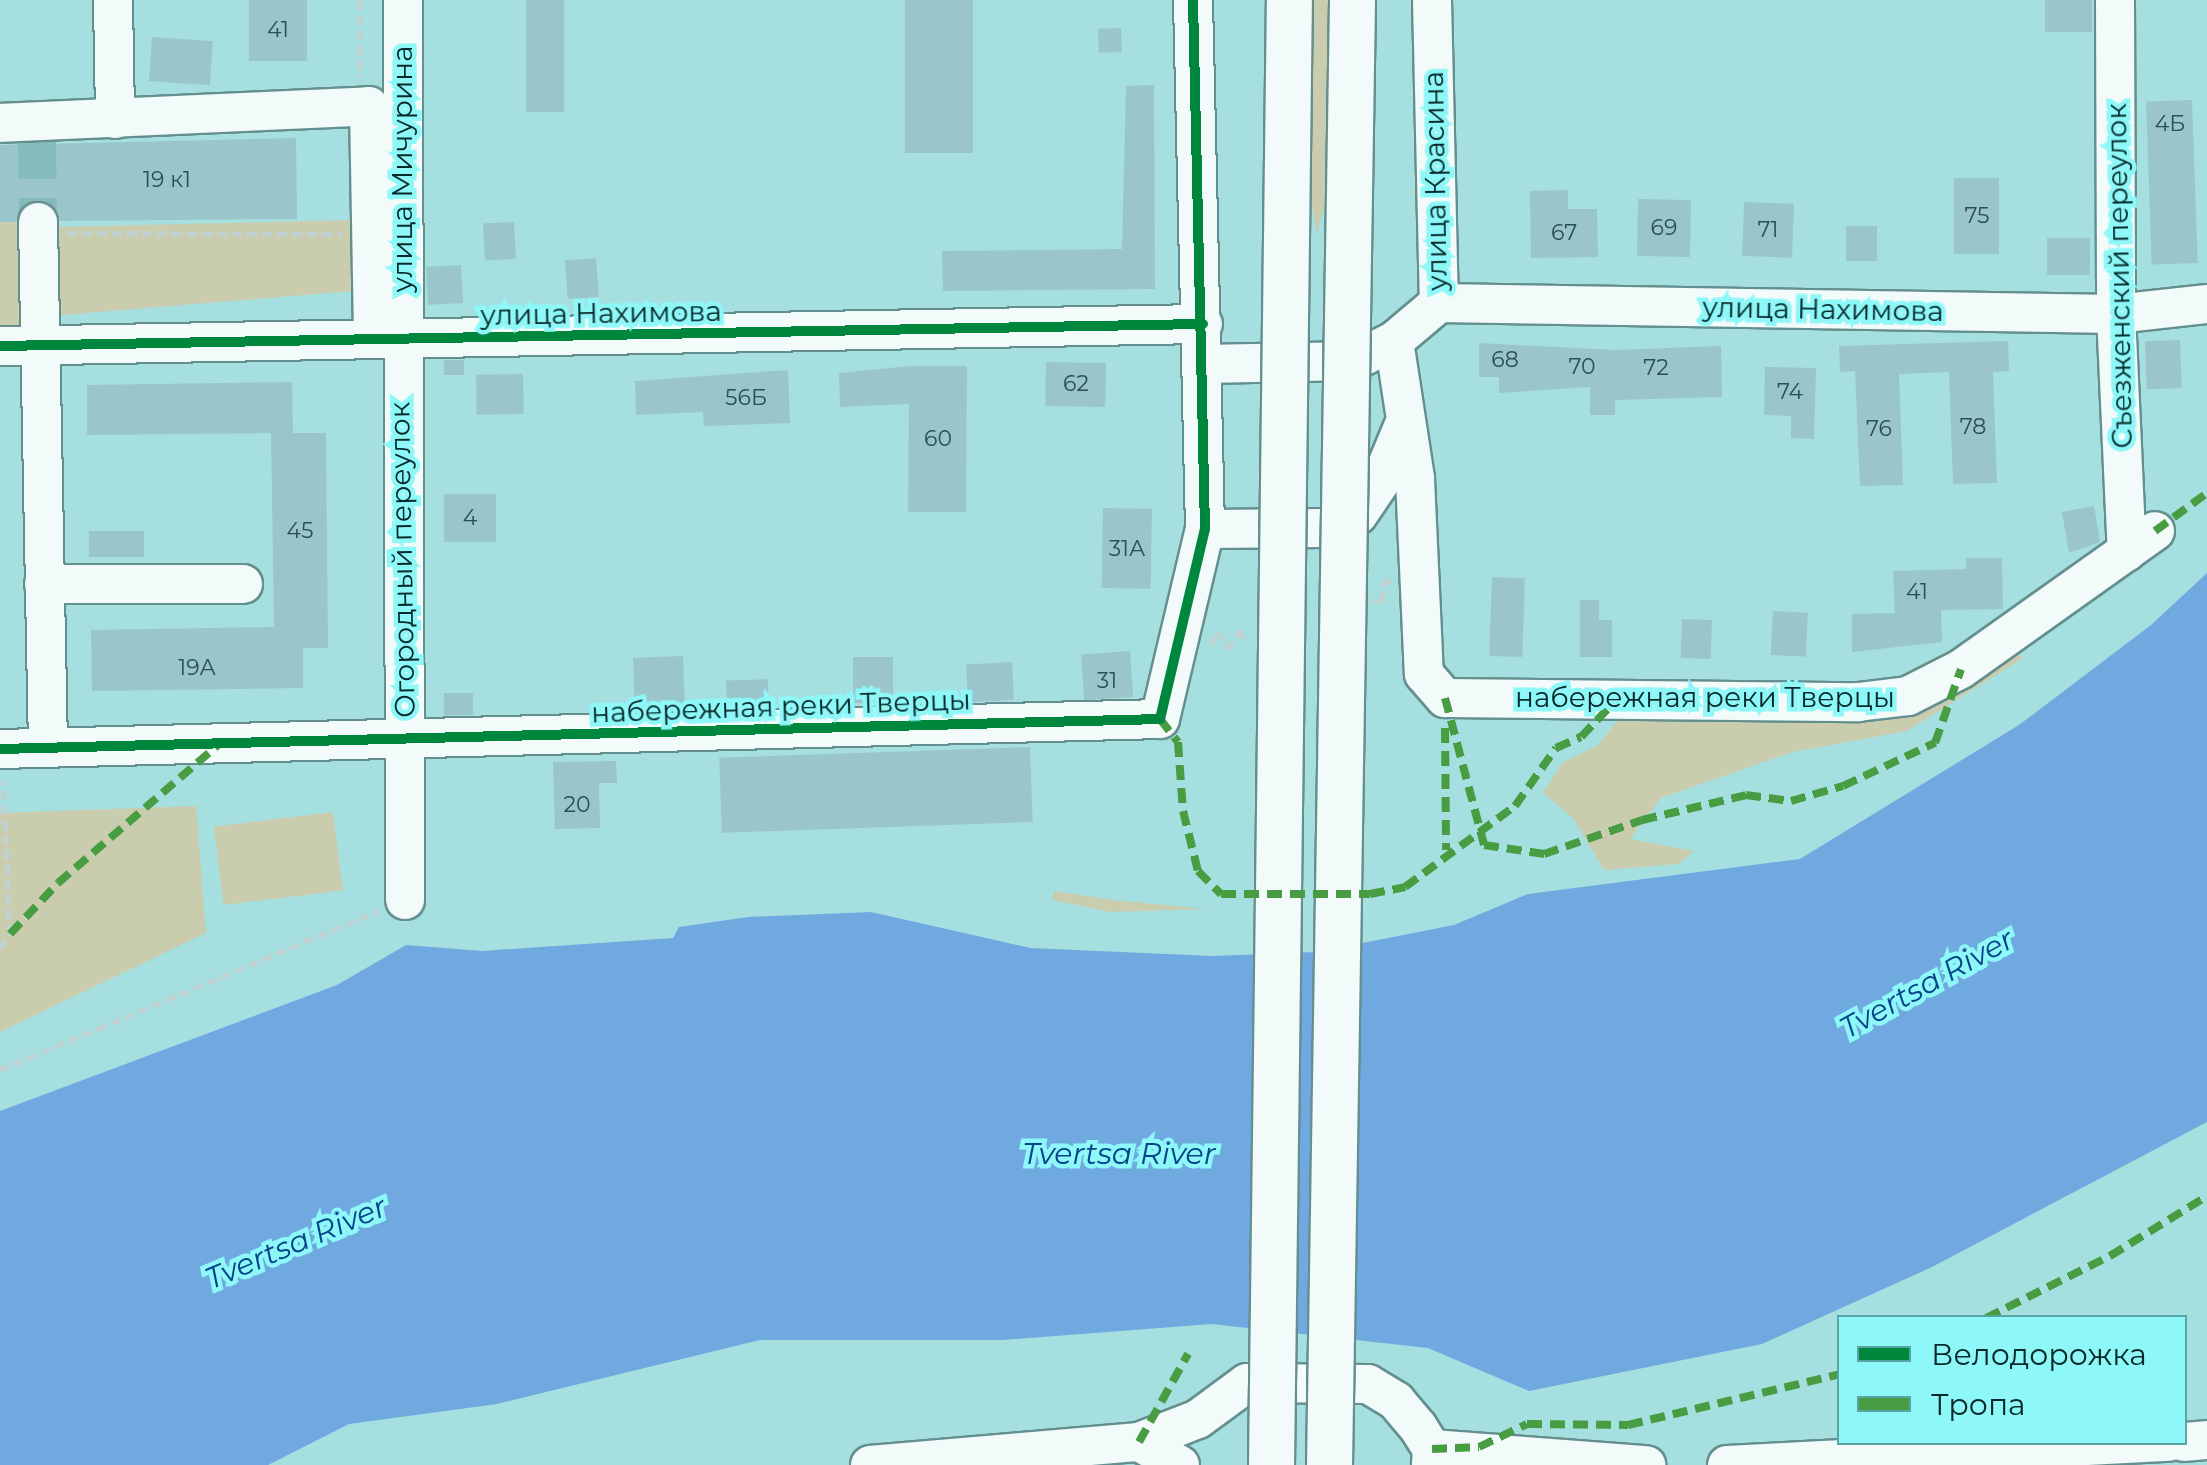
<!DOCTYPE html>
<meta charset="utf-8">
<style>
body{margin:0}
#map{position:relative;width:2207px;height:1465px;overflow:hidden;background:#a6dfdf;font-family:Montserrat,sans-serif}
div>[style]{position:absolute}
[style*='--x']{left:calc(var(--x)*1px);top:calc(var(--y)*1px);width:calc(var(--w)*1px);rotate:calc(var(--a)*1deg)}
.green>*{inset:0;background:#c9cdae;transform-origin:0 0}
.water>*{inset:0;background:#6fa9e0}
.building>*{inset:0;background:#9ac6cb;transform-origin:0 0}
.minor-tunnel>*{height:38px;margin-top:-19px;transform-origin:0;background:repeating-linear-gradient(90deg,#86bbbb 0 38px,transparent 0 57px)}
.path>*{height:5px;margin-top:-2.5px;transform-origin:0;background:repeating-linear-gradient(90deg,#c0d1d1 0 10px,transparent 0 15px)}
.roads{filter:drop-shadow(2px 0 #648f8f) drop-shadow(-2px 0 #648f8f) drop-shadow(0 2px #648f8f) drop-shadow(0 -2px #648f8f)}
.minor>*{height:38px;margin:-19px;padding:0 19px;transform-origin:19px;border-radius:19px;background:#f2fafa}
.bridges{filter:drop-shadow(2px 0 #648f8f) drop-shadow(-2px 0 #648f8f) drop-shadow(0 2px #648f8f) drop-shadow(0 -2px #648f8f)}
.major-bridge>*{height:45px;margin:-22.5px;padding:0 22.5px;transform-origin:22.5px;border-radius:22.5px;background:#f2fafa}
.quiet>*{height:8px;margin-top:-4px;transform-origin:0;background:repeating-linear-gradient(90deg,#489c41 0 15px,transparent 0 23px)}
.cycleway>*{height:10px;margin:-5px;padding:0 5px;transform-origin:5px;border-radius:5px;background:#00873e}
span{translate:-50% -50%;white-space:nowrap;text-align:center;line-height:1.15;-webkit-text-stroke:9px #8ef7f7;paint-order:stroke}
.number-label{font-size:22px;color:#2b5052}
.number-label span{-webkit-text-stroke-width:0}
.street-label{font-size:28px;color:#062929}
.water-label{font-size:30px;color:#05448a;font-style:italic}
.legend{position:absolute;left:1837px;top:1315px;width:350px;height:130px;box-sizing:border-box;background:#8ef7f7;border:2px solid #58a5a5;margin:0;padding:12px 18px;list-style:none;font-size:30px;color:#062929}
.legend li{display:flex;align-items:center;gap:20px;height:50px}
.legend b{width:50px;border:2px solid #58a5a5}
</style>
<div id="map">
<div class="green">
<i style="clip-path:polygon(1312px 0,1330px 0,1328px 192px,1317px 234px,1309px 191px)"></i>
<i style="clip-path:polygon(18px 210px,23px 325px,0 325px,0 211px)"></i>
<i style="clip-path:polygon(350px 220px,353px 291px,49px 316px,51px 227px)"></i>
<i style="clip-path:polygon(2012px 650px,2023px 658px,1907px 731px,1792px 752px,1661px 798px,1630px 839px,1694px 851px,1678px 864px,1604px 870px,1573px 818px,1543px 793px,1562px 763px,1598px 745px,1628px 708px,1777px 714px)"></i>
<i style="clip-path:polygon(196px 806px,206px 933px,0 1032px,0 813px)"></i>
<i style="left:333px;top:812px;width:79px;height:120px;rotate:83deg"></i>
<i style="clip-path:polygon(1054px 891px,1114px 900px,1206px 909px,1110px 912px,1053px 900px)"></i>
</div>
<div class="water">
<i style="clip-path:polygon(2207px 573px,2207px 1122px,1932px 1267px,1762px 1344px,1529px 1391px,1428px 1348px,1212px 1324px,1003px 1340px,760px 1340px,497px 1404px,349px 1424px,268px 1465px,0 1465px,0 1111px,337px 985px,406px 945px,482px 951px,673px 938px,679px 927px,748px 917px,871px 912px,1030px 948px,1212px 956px,1317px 952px,1454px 925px,1528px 894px,1800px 859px,2019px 725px,2151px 625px)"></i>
</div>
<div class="building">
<i style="left:249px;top:0;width:58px;height:61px"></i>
<i style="left:526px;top:0;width:38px;height:112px"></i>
<i style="left:905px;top:0;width:68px;height:153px"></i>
<i style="left:2045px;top:0;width:47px;height:32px"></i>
<i style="left:1121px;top:28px;width:24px;height:23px;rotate:88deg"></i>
<i style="left:152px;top:37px;width:61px;height:44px;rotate:4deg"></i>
<i style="clip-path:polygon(1154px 85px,1155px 289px,943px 291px,942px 251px,1122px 249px,1126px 86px)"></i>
<i style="left:2192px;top:100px;width:163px;height:46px;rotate:88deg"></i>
<i style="clip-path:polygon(296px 138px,297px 219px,60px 221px,57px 210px,39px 200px,26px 203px,16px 222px,0 222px,0 145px)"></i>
<i style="left:1954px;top:178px;width:45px;height:76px"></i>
<i style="clip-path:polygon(1568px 190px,1568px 209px,1597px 209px,1598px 257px,1531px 258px,1530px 191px)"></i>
<i style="left:1638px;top:199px;width:53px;height:57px;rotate:1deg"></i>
<i style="left:1744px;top:202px;width:50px;height:54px;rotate:2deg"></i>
<i style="left:514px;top:222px;width:37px;height:31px;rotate:87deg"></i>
<i style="left:1846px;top:226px;width:31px;height:35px"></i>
<i style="left:2090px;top:238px;width:37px;height:43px;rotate:90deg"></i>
<i style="left:596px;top:258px;width:39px;height:31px;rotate:86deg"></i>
<i style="left:461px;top:265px;width:38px;height:35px;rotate:87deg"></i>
<i style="left:2180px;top:340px;width:48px;height:35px;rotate:88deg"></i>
<i style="clip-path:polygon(2008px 341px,2009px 371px,1993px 372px,1997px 483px,1953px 484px,1949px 372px,1899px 374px,1903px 485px,1860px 486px,1855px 371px,1840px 372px,1839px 346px)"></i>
<i style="clip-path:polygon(1479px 343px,1615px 350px,1721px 346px,1722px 397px,1615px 400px,1615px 415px,1590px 415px,1590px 387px,1499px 393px,1499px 377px,1479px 377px)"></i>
<i style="left:444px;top:360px;width:20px;height:15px"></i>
<i style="left:1046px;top:362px;width:60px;height:44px;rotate:1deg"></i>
<i style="clip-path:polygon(910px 366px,967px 366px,966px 512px,908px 512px,909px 404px,840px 407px,839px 373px)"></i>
<i style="clip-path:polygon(1765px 367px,1816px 368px,1814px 439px,1791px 438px,1791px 416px,1764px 415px)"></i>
<i style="clip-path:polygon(788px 370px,790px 423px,704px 426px,703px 412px,636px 415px,635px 381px)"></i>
<i style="left:523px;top:374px;width:40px;height:47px;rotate:89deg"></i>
<i style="clip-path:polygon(292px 382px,293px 433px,326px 433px,328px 648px,303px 648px,303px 688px,92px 691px,91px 630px,274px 627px,271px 433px,87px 435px,87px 385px)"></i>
<i style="left:444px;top:494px;width:52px;height:48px"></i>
<i style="clip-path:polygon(2094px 506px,2100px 542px,2069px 553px,2062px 512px)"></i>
<i style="left:1103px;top:508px;width:49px;height:80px;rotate:1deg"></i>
<i style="left:89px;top:531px;width:55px;height:26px"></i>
<i style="clip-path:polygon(1966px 558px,2002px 558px,2003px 609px,1941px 610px,1942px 642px,1852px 652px,1852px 614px,1895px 613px,1893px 571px,1966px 569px)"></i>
<i style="left:1492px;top:577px;width:33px;height:79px;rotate:2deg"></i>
<i style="clip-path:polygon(1580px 600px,1599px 600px,1599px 620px,1612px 620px,1612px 657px,1580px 657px)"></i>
<i style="left:1773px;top:611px;width:35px;height:44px;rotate:3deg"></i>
<i style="left:1682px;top:619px;width:30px;height:39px;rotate:2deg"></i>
<i style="left:1130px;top:651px;width:46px;height:49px;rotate:86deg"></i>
<i style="left:683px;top:656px;width:53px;height:50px;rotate:88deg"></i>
<i style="left:893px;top:657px;width:46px;height:40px;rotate:90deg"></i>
<i style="left:1012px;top:662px;width:38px;height:46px;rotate:87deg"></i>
<i style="left:768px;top:679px;width:28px;height:42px;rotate:88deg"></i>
<i style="left:444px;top:693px;width:29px;height:22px"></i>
<i style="left:1030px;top:747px;width:75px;height:311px;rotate:88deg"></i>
<i style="clip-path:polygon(616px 761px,617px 783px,599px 783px,600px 828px,555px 829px,553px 762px)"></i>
</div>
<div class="minor-tunnel">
<i style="--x:37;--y:141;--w:81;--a:89.3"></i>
</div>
<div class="path">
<i style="--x:360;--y:0;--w:77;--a:89.3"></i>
<i style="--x:67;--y:233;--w:274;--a:0.2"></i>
<i style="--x:1373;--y:600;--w:9;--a:6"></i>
<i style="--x:1382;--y:601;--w:23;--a:-83"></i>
<i style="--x:1385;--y:578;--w:8;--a:50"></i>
<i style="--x:1210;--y:645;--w:15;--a:-62"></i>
<i style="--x:1217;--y:632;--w:20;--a:57"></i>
<i style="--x:1228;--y:649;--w:22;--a:-58"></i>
<i style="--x:1240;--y:630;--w:13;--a:67"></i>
<i style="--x:0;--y:948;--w:17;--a:-54"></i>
<i style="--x:10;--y:934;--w:154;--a:-92.6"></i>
<i style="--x:0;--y:1070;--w:411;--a:-22.8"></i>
</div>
<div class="roads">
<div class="minor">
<i style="--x:113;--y:0;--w:119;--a:89"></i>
<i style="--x:403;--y:0;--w:900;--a:89.87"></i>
<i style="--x:1432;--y:0;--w:303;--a:88.7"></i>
<i style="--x:2115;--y:0;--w:314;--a:89.8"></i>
<i style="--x:2116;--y:314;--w:238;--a:87.4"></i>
<i style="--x:0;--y:123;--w:369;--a:-2.6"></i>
<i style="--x:369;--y:106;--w:233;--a:89"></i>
<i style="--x:38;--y:222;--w:526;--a:88.91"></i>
<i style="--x:1439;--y:303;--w:677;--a:0.93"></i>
<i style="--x:2116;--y:314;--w:92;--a:-6.3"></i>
<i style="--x:1394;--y:341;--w:140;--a:81.3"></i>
<i style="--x:1415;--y:479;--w:195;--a:87.4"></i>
<i style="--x:1424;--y:674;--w:32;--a:49"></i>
<i style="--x:1445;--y:698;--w:413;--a:0.6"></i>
<i style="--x:1858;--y:702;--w:50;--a:-6.8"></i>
<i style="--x:1908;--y:696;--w:59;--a:-27"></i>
<i style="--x:1961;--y:669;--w:238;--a:-35.4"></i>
<i style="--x:0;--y:346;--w:1203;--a:-1.05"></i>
<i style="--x:1204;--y:364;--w:150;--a:-1.1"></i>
<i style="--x:1354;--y:361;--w:45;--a:-26.6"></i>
<i style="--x:1394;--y:341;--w:59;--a:-40.2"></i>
<i style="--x:1205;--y:529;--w:120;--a:-0.5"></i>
<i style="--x:1325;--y:528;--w:35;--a:-22"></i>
<i style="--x:1358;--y:515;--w:40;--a:-56"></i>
<i style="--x:1380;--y:482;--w:60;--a:-67.3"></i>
<i style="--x:44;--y:584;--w:199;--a:0"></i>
<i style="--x:0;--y:749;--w:1160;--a:-1.48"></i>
<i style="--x:1160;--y:719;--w:195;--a:-76.7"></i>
<i style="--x:1205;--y:529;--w:529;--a:-91.3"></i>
<i style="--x:1139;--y:1442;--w:47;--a:29.3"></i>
<i style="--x:2184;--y:1442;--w:23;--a:-5"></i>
<i style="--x:1432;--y:1449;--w:215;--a:4.3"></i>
<i style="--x:870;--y:1465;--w:270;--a:-4.9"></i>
<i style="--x:1139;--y:1442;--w:63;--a:-21.3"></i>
<i style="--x:1198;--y:1419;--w:61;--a:-36.3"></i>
<i style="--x:1247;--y:1383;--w:121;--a:0.5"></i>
<i style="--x:1368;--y:1384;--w:33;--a:31"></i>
<i style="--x:1396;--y:1401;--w:34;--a:50"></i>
<i style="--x:1418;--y:1427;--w:26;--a:58"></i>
<i style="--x:1432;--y:1449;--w:16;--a:94"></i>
<i style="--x:1727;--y:1465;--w:442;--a:-3"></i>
</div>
</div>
<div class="bridges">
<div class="major-bridge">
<i style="--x:1271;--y:1465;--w:1465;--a:-89.3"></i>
<i style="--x:1329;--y:1465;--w:1465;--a:-89.1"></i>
</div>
</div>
<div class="quiet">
<i style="--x:2155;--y:531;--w:64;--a:-36.2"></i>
<i style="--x:1445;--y:698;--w:152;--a:75.1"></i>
<i style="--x:1484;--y:845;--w:61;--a:8.5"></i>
<i style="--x:1544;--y:854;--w:104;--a:-19.1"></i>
<i style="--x:1642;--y:820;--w:107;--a:-13.5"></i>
<i style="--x:1746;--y:795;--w:45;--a:7.6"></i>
<i style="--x:1791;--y:801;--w:54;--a:-16.1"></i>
<i style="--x:1843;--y:786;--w:102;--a:-25.1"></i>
<i style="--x:1935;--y:743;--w:78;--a:-70.6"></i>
<i style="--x:1160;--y:719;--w:29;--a:52"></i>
<i style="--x:1178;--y:742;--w:69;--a:85.9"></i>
<i style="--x:1183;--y:811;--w:62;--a:76"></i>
<i style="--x:1198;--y:871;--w:33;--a:45"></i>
<i style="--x:1221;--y:894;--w:149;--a:0"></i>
<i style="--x:1370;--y:894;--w:36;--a:-11"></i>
<i style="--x:1405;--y:887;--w:137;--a:-36.4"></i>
<i style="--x:1515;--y:806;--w:71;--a:-54.7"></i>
<i style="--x:1556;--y:748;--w:27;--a:-24"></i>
<i style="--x:1581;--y:737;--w:52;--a:-46.5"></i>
<i style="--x:1445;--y:728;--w:122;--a:89.5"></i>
<i style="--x:10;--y:934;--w:70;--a:-46.7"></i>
<i style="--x:58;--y:883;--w:214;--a:-40.8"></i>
<i style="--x:1986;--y:1318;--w:139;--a:-26.6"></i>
<i style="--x:2110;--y:1256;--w:114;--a:-31.7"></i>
<i style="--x:1139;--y:1442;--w:101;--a:-60.9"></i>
<i style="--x:1432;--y:1449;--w:47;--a:-2.4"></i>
<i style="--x:1479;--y:1447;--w:53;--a:-25.6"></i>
<i style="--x:1527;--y:1424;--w:101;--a:0.6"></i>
<i style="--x:1628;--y:1425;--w:218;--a:-13.5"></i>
</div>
<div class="cycleway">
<i style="--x:0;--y:346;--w:1203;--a:-1.05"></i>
<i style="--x:0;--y:749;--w:1160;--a:-1.48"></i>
<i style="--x:1160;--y:719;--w:195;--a:-76.7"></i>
<i style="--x:1205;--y:529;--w:529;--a:-91.3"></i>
</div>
<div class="number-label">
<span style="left:278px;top:30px">41</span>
<span style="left:2170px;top:124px">4Б</span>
<span style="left:167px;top:180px">19 к1</span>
<span style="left:1977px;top:216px">75</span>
<span style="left:1664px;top:228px">69</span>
<span style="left:1768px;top:230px">71</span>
<span style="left:1564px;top:233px">67</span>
<span style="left:1505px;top:360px">68</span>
<span style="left:1582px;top:367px">70</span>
<span style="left:1656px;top:368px">72</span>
<span style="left:1076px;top:384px">62</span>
<span style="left:1790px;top:392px">74</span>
<span style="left:746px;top:398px">56Б</span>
<span style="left:1973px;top:427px">78</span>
<span style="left:1879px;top:429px">76</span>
<span style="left:938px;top:439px">60</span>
<span style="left:470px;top:518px">4</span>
<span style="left:300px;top:531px">45</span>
<span style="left:1127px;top:549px">31А</span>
<span style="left:1917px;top:592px">41</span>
<span style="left:197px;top:668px">19А</span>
<span style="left:1107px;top:681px">31</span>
<span style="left:577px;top:805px">20</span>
</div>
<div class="street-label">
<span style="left:402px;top:169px;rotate:-90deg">улица Мичурина</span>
<span style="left:1435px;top:181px;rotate:-91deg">улица Красина</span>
<span style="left:2119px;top:276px;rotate:-91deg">Съезженский переулок</span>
<span style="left:1823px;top:309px;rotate:1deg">улица Нахимова</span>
<span style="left:601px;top:313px;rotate:-1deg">улица Нахимова</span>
<span style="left:402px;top:560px;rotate:-91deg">Огородный переулок</span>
<span style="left:1705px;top:697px">набережная реки Тверцы</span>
<span style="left:781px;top:706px;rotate:-2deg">набережная реки Тверцы</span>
</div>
<div class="water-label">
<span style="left:1927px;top:984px;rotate:-29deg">Tvertsa River</span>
<span style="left:1119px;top:1154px">Tvertsa River</span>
<span style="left:296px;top:1243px;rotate:-23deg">Tvertsa River</span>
</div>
<ul class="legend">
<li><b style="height:12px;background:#00873e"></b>Велодорожка</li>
<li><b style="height:12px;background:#489c41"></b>Тропа</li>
</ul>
</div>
